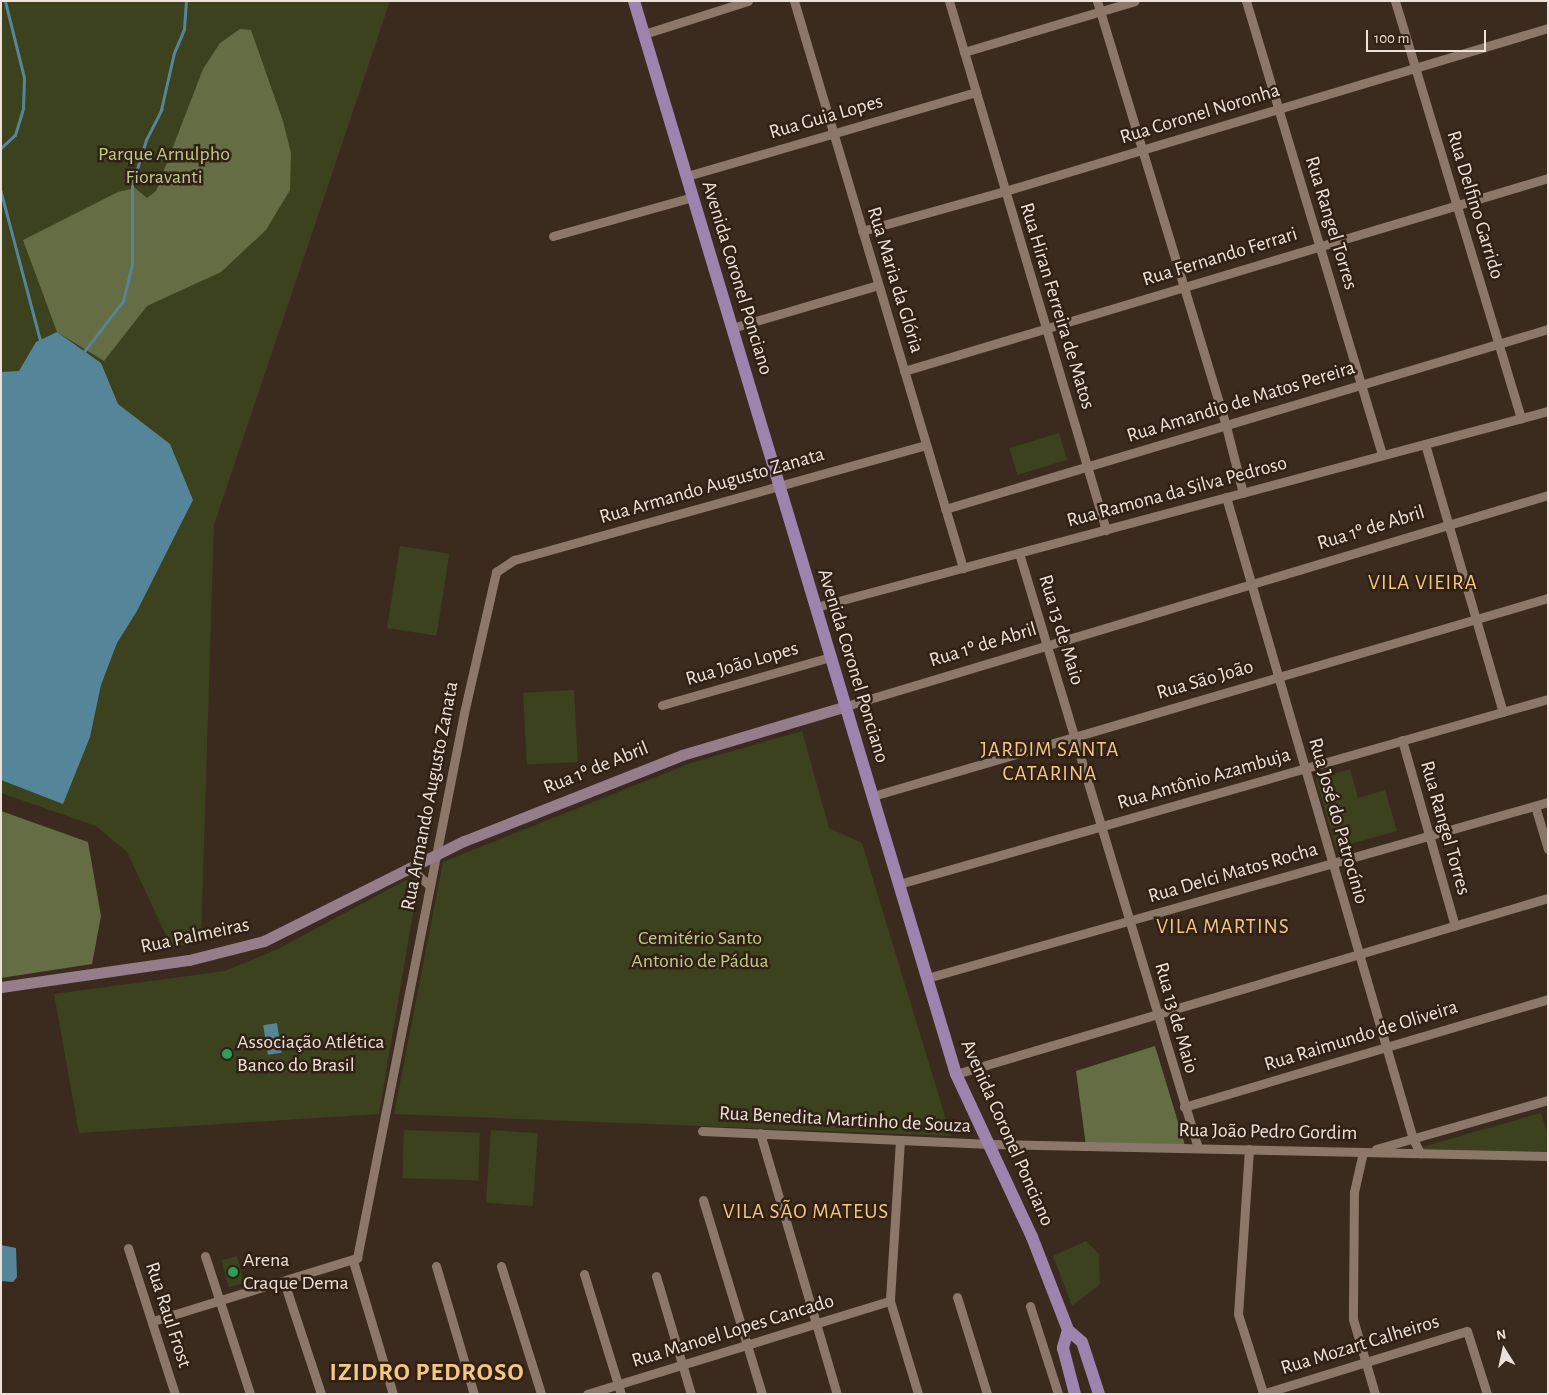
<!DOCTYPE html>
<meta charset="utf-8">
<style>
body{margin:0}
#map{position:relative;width:1549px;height:1395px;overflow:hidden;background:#3b2b1f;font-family:"Alegreya Sans",sans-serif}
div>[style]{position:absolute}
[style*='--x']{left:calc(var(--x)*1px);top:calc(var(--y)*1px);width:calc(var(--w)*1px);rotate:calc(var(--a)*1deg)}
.green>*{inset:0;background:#3b421d;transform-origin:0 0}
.forest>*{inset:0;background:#656d45}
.water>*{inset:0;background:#558599;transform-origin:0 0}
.stream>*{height:2.5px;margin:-1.25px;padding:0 1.25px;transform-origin:1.25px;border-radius:1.25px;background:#558599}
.street>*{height:9px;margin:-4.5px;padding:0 4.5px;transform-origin:4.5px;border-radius:4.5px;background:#8c786a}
.secondary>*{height:11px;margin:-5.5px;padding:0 5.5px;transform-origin:5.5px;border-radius:5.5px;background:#947e8c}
.primary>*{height:12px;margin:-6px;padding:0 6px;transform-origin:6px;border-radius:6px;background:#9c84ae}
.dots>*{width:14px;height:14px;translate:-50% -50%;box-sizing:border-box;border:2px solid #312115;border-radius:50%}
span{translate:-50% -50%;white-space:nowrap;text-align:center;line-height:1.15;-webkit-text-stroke:5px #312115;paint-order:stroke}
.street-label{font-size:20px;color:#ede2da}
.park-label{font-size:20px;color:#becc89}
.poi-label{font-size:20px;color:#ede2da}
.left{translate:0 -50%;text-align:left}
.neighbourhood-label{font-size:21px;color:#f4c883;letter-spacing:1px}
.district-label{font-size:25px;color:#f4c883;font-weight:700;letter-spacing:1px}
.frame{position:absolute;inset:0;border:2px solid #ede2da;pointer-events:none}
.north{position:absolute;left:1479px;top:1325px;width:50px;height:50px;-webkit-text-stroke:4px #312115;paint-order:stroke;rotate:350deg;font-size:14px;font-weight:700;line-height:20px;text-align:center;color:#ede2da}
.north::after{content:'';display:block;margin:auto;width:18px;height:22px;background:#ede2da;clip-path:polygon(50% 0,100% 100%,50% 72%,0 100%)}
.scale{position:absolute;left:1366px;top:30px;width:120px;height:22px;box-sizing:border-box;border:2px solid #ede2da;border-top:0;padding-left:6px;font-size:15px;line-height:18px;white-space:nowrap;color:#ede2da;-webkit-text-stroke:4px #312115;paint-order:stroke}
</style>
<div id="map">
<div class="green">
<i style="clip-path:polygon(1px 1px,390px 1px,214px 525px,201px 941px,172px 948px,127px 852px,96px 826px,1px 793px)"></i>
<i style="left:1059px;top:433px;width:28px;height:52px;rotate:73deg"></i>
<i style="left:400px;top:546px;width:50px;height:83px;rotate:9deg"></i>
<i style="left:574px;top:690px;width:72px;height:51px;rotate:87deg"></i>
<i style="clip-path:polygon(802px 731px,829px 828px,862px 843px,951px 1136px,394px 1114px,443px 862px,691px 763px)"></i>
<i style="clip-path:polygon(1350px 769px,1358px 798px,1385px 790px,1397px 831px,1336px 848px,1316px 779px)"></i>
<i style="clip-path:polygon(406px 880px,417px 889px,379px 1114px,79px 1133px,54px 994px,225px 971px,278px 949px)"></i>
<i style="clip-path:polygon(1541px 1113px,1548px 1136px,1548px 1160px,1424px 1157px,1422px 1147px)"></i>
<i style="left:404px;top:1130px;width:76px;height:48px;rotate:2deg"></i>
<i style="left:491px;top:1130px;width:47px;height:73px;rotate:4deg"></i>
<i style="clip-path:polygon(1086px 1241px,1099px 1254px,1100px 1284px,1072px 1306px,1053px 1256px)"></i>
<i style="left:237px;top:1256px;width:28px;height:16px;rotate:75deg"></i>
</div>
<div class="forest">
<i style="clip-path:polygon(240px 29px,251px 30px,283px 121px,291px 153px,290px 190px,266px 230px,221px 272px,147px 306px,104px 361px,57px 332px,23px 240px,118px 192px,135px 188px,147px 198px,156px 191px,203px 69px,220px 43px)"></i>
<i style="clip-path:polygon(1px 811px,88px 842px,101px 916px,92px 964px,1px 978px)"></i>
<i style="clip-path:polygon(1155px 1046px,1185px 1145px,1086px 1146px,1076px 1071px)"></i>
</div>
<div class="water">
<i style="clip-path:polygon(57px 332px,101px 363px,118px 404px,170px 444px,193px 500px,137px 611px,117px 643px,101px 685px,90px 737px,63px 804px,1px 780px,1px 372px,19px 371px,36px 342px)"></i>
<i style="left:277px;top:1023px;width:30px;height:14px;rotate:81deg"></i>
<i style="clip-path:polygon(1px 1245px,16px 1248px,17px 1277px,13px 1282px,1px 1281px)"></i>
</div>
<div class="stream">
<i style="--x:1;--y:148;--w:19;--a:-43"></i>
<i style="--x:15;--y:135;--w:28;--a:-73"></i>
<i style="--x:23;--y:108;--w:30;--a:-88"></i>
<i style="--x:24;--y:78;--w:79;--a:-103.9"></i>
<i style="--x:1;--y:191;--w:156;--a:75.2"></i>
<i style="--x:83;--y:353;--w:66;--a:-52.4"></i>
<i style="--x:123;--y:301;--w:38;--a:-76"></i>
<i style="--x:132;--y:264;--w:79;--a:-90"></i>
<i style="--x:132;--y:185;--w:47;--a:-72.7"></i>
<i style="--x:146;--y:140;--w:34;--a:-63"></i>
<i style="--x:161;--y:110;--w:58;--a:-77.2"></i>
<i style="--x:174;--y:53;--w:26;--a:-67"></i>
<i style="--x:184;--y:29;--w:28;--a:-86"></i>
</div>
<div class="street">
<i style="--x:794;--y:1;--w:592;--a:73.4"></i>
<i style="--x:949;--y:1;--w:552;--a:73.47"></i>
<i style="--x:1097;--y:1;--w:444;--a:73.1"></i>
<i style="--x:1226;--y:426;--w:69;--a:75.8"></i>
<i style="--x:1246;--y:1;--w:474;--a:73.3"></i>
<i style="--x:1395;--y:1;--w:436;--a:73.2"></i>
<i style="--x:644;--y:34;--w:109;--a:-17.6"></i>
<i style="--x:964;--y:52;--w:178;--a:-16.6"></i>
<i style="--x:687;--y:176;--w:301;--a:-16.2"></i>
<i style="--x:862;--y:231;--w:148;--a:-15.6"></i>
<i style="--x:1005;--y:191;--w:567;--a:-16.71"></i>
<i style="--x:553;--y:236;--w:145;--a:-15.6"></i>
<i style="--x:732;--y:328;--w:152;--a:-16.4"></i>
<i style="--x:904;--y:371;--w:672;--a:-16.68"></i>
<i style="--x:1425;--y:444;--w:279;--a:73.8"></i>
<i style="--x:1226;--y:497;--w:669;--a:73.76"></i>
<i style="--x:1413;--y:1139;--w:16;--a:63"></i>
<i style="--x:945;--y:509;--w:629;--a:-16.62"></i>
<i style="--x:1019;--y:553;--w:621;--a:73.26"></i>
<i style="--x:816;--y:607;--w:758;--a:-14.99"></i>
<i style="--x:662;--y:705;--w:176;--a:-15.9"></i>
<i style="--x:846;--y:706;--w:733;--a:-16.73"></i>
<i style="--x:1402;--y:740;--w:193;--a:74.1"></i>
<i style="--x:873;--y:796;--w:703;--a:-16.35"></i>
<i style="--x:1535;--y:806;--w:45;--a:73.2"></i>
<i style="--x:410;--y:868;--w:25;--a:42"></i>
<i style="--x:899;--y:884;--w:675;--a:-15.91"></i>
<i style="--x:927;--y:978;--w:645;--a:-15.82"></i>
<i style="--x:956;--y:1074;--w:618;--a:-16.56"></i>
<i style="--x:1184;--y:1107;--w:380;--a:-16.5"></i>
<i style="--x:702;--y:1131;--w:289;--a:2.6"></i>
<i style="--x:991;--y:1144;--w:557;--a:1.23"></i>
<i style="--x:760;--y:1133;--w:272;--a:73.6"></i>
<i style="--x:900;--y:1140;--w:161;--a:93.6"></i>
<i style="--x:890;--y:1301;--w:97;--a:73.2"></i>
<i style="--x:1249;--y:1149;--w:165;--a:93.8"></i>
<i style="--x:1238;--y:1314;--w:83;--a:72.4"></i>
<i style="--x:1376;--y:1149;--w:179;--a:-15.9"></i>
<i style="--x:1363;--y:1152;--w:41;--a:102.7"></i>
<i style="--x:1354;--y:1192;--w:127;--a:90.5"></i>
<i style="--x:1353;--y:1319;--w:78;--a:73.7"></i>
<i style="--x:703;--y:1200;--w:203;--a:73.1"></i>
<i style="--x:128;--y:1248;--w:153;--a:72.2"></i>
<i style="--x:205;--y:1256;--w:145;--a:71.9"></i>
<i style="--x:353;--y:1261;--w:139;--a:73.3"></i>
<i style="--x:436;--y:1266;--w:134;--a:73.5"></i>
<i style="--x:501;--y:1266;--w:134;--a:72.6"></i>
<i style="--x:584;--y:1274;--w:126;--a:72.9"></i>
<i style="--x:656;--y:1276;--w:123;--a:73.5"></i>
<i style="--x:284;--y:1282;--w:118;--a:71.7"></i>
<i style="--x:957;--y:1297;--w:102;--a:72.8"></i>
<i style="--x:1030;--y:1306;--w:92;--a:72.3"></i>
<i style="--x:153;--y:1321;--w:214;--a:-17.2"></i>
<i style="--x:357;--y:1258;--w:555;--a:-78.89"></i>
<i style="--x:464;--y:713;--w:145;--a:-77.2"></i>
<i style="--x:496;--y:572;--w:22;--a:-34"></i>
<i style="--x:514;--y:560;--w:428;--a:-15.6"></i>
<i style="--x:587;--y:1394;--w:317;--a:-17.1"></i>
<i style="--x:1262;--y:1394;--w:214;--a:-17.1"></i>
<i style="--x:1467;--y:1331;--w:66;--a:72.4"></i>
</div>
<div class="secondary">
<i style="--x:1;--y:987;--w:190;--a:-8.2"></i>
<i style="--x:189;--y:960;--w:77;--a:-14.2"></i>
<i style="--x:264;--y:941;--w:224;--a:-26.6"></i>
<i style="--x:464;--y:841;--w:234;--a:-21.5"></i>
<i style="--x:682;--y:755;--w:171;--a:-16.6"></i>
</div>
<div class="primary">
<i style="--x:634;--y:1;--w:1120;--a:73.3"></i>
<i style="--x:956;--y:1074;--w:180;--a:65"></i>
<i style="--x:1032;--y:1237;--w:100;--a:68.8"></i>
<i style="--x:1068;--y:1330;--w:18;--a:41"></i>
<i style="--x:1082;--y:1342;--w:55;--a:71.9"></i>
<i style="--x:1068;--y:1330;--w:19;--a:106"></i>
<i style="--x:1063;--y:1348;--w:48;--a:75.4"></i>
</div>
<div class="dots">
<i style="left:227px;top:1054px;background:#2e9e5b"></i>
<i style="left:233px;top:1272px;background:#2e9e5b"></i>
</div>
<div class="street-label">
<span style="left:1200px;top:114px;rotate:-17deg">Rua Coronel Noronha</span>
<span style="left:826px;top:117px;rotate:-16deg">Rua Guia Lopes</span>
<span style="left:1475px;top:205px;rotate:73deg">Rua Delfino Garrido</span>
<span style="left:1331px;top:223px;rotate:73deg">Rua Rangel Torres</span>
<span style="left:1220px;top:257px;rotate:-17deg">Rua Fernando Ferrari</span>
<span style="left:737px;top:278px;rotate:73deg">Avenida Coronel Ponciano</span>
<span style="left:895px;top:280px;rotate:73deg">Rua Maria da Glória</span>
<span style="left:1057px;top:306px;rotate:73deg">Rua Hiran Ferreira de Matos</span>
<span style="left:1241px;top:402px;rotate:-17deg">Rua Amandio de Matos Pereira</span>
<span style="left:712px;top:486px;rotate:-16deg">Rua Armando Augusto Zanata</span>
<span style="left:1177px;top:492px;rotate:-15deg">Rua Ramona da Silva Pedroso</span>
<span style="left:1371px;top:528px;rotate:-17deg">Rua 1º de Abril</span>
<span style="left:1061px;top:630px;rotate:73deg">Rua 13 de Maio</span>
<span style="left:983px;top:645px;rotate:-17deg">Rua 1º de Abril</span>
<span style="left:742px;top:664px;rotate:-16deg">Rua João Lopes</span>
<span style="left:853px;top:666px;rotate:73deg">Avenida Coronel Ponciano</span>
<span style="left:1205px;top:680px;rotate:-16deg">Rua São João</span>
<span style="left:596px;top:768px;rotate:-22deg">Rua 1º de Abril</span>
<span style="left:1204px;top:779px;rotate:-16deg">Rua Antônio Azambuja</span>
<span style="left:430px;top:796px;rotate:-79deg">Rua Armando Augusto Zanata</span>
<span style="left:1338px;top:821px;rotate:74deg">Rua José do Patrocínio</span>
<span style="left:1445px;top:828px;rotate:74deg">Rua Rangel Torres</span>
<span style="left:1233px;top:873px;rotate:-16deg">Rua Delci Matos Rocha</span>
<span style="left:195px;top:936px;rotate:-12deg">Rua Palmeiras</span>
<span style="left:1176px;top:1018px;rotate:74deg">Rua 13 de Maio</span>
<span style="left:1361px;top:1036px;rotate:-17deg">Rua Raimundo de Oliveira</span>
<span style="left:845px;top:1120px;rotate:3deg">Rua Benedita Martinho de Souza</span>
<span style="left:1268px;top:1132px;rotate:1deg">Rua João Pedro Gordim</span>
<span style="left:1007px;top:1133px;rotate:66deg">Avenida Coronel Ponciano</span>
<span style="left:168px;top:1315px;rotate:72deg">Rua Raul Frost</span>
<span style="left:733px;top:1331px;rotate:-17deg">Rua Manoel Lopes Cancado</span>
<span style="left:1360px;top:1345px;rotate:-17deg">Rua Mozart Calheiros</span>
</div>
<div class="park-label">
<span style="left:164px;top:166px">Parque Arnulpho<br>Fioravanti</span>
<span style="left:700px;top:950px">Cemitério Santo<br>Antonio de Pádua</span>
</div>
<div class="poi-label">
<span class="left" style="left:237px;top:1054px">Associação Atlética<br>Banco do Brasil</span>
<span class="left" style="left:243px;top:1272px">Arena<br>Craque Dema</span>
</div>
<div class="neighbourhood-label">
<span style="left:1423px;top:583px">VILA VIEIRA</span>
<span style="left:1050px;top:762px">JARDIM SANTA<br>CATARINA</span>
<span style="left:1223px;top:927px">VILA MARTINS</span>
<span style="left:806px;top:1212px">VILA SÃO MATEUS</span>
</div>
<div class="district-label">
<span style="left:427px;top:1373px">IZIDRO PEDROSO</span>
</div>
<div class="frame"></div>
<div class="north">N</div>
<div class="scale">100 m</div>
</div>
